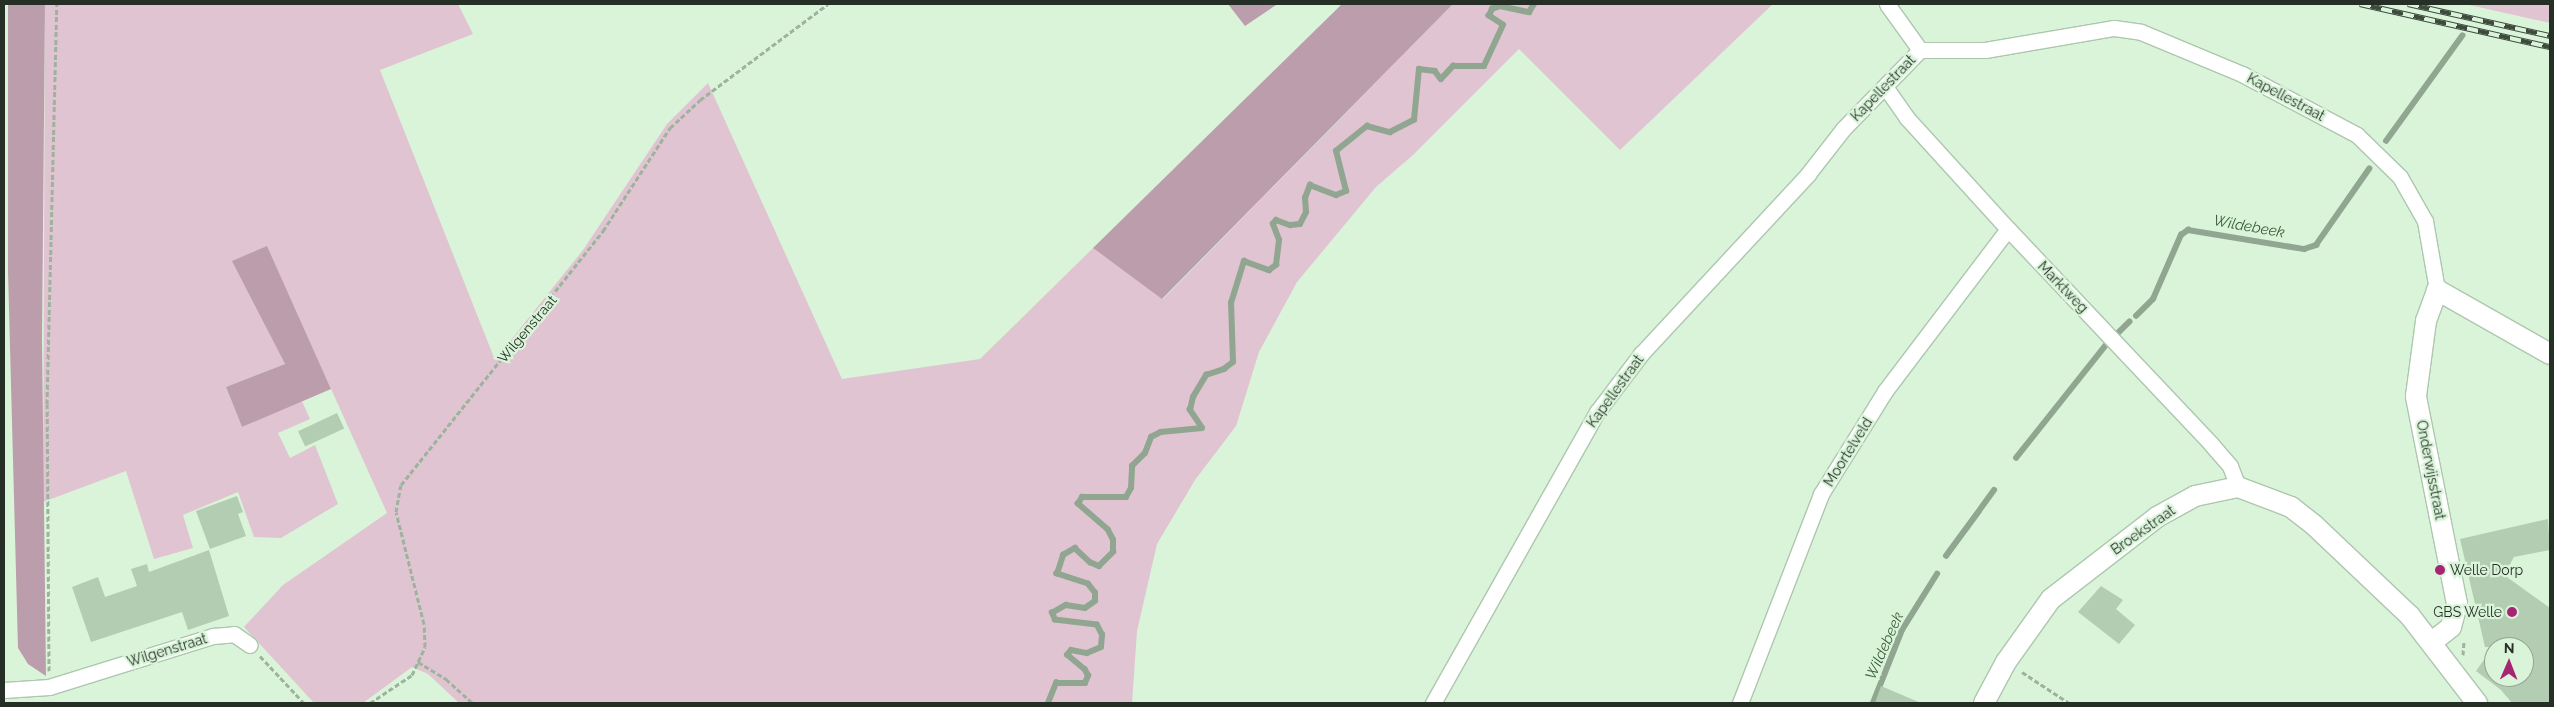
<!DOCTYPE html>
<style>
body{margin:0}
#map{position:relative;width:2554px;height:707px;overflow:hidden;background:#daf4da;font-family:Raleway,sans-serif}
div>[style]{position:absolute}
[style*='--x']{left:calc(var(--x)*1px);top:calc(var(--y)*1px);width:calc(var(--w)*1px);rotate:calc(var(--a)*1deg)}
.green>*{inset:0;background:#e1c4d1}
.forest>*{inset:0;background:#bc9dab}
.stream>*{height:5.5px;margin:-2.75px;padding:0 2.75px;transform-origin:2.75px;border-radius:2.75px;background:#90a690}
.building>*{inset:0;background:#b3cdb3;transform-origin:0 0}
.path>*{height:3px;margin-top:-1.5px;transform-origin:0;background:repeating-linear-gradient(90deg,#9eb39e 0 5px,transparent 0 7.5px)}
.roads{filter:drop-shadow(1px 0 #adc7ae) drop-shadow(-1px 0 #adc7ae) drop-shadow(0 1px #adc7ae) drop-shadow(0 -1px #adc7ae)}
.minor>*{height:15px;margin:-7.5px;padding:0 7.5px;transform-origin:7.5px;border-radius:7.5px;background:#fff}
.tertiary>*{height:20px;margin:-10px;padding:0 10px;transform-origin:10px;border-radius:10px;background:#fff}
.rail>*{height:5.5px;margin-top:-2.75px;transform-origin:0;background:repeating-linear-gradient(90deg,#daf4da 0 11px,#3e4a3e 0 22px);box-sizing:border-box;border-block:1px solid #3e4a3e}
.dots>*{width:14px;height:14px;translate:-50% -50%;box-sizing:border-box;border:2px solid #daf4da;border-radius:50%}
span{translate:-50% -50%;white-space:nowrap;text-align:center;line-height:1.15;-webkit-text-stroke:4.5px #daf4da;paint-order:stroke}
.street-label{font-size:14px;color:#252f25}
.poi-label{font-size:14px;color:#252f25}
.left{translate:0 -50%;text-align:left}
.right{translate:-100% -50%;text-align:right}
.water-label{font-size:15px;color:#375c39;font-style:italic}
.frame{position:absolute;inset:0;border:5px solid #252f25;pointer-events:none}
.north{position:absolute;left:2484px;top:637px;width:50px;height:50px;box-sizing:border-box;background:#daf4da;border:1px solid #92a592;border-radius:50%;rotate:1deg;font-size:14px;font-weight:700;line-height:20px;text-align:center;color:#252f25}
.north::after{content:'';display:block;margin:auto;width:18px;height:22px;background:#a62573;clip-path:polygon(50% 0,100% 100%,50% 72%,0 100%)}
</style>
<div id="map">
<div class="green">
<i style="clip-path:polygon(45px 4px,458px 4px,473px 34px,380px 70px,495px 360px,583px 250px,667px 124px,708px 83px,842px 379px,980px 359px,1093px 248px,1163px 299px,1453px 4px,1773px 4px,1620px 150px,1519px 49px,1413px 155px,1376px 187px,1297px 282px,1259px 352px,1236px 426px,1195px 480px,1157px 544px,1137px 631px,1132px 703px,459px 703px,428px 674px,412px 667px,363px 703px,314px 703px,244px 627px,283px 585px,387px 513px,267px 247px,233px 261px,285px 364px,226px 387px,242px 427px,302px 401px,310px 419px,278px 433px,290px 458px,315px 445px,338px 504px,281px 538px,254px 537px,238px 492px,183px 515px,193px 548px,154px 559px,126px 471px,43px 502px)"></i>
<i style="clip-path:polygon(2465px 4px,2550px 4px,2550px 23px)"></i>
</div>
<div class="forest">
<i style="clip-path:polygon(8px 4px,45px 4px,42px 339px,46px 676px,28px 664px,18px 648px,8px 272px)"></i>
<i style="clip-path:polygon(1228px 4px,1275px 4px,1276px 5px,1245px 26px)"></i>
<i style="clip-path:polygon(1342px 4px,1453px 4px,1162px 299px,1093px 248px)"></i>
<i style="clip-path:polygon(267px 246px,331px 389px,242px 427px,226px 387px,285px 364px,232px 261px)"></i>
</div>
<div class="stream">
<i style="--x:2386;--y:141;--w:130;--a:-54.1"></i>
<i style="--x:2136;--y:316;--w:24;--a:-45"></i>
<i style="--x:2153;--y:299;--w:70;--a:-66.4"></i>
<i style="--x:2181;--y:235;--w:9;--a:-36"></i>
<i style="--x:2188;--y:230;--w:118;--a:9.3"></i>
<i style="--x:2304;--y:249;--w:13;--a:-18"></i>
<i style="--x:2316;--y:245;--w:93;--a:-55.1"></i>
<i style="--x:2118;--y:333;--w:16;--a:-45"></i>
<i style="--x:2016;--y:458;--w:144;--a:-51.5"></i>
<i style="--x:1981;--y:508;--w:22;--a:-54"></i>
<i style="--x:1946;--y:556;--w:56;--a:-53.7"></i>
<i style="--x:1048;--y:703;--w:22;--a:-68"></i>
<i style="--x:1056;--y:683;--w:29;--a:0"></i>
<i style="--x:1085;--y:683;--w:8;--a:-67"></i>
<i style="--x:1088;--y:676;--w:7;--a:-117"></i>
<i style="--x:1085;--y:670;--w:23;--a:-140"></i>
<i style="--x:1067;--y:655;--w:6;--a:-51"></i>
<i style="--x:1071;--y:650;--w:16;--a:11"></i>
<i style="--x:1087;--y:653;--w:15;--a:-23"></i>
<i style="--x:1101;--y:647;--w:12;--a:-85"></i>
<i style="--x:1102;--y:635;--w:11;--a:-117"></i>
<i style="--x:1097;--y:625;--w:42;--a:-173.2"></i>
<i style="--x:1055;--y:620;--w:8;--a:-113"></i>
<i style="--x:1052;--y:613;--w:16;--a:-30"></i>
<i style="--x:1066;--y:605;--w:19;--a:9"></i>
<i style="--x:1085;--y:608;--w:12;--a:-35"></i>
<i style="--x:1095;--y:601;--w:8;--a:-90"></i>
<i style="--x:1095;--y:593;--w:11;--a:-128"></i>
<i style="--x:1088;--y:584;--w:33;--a:-162"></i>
<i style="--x:1057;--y:574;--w:20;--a:-72"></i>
<i style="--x:1063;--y:555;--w:14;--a:-30"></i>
<i style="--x:1075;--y:548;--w:21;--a:43"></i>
<i style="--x:1090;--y:562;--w:10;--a:24"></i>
<i style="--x:1099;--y:566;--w:20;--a:-45"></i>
<i style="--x:1113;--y:552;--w:12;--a:-90"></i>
<i style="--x:1113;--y:540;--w:11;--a:-117"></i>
<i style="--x:1108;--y:530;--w:40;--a:-139"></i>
<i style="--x:1078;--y:504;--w:8;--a:-60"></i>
<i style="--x:1082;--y:497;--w:44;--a:0"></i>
<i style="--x:1126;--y:497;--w:10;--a:-61"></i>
<i style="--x:1131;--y:488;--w:22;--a:-87"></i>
<i style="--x:1132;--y:466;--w:18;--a:-45"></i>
<i style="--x:1145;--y:453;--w:17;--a:-69"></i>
<i style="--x:1151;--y:437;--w:11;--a:-27"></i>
<i style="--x:1161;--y:432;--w:41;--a:-5.6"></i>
<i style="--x:1202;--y:428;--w:22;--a:-124"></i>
<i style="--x:1190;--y:410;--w:13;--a:-77"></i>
<i style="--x:1193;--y:397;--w:26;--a:-59"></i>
<i style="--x:1206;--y:375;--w:19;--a:-18"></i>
<i style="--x:1224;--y:369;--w:11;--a:-38"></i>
<i style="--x:1233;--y:362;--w:59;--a:-91.9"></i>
<i style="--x:1231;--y:303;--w:44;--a:-72.8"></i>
<i style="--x:1244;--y:261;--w:27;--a:20"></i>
<i style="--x:1269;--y:270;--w:9;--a:-36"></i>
<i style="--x:1276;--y:265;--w:25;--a:-83"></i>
<i style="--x:1279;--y:240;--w:17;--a:-111"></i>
<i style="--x:1273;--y:224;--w:5;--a:-53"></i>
<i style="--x:1276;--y:220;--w:15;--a:20"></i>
<i style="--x:1290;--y:225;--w:10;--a:-6"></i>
<i style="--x:1300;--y:224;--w:13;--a:-63"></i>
<i style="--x:1306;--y:212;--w:14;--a:-94"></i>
<i style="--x:1305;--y:198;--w:14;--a:-69"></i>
<i style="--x:1310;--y:185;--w:28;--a:21"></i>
<i style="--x:1336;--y:195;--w:11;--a:-22"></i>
<i style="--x:1346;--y:191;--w:41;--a:-104"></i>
<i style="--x:1336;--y:151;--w:40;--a:-39"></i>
<i style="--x:1367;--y:126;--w:24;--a:15"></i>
<i style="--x:1390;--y:132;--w:27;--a:-27"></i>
<i style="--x:1414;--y:120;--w:51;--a:-84.4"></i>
<i style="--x:1419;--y:69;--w:16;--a:7"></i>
<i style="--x:1435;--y:71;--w:10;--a:53"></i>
<i style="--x:1441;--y:79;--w:18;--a:-47"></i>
<i style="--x:1453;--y:66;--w:31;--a:0"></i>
<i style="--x:1484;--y:66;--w:45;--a:-65.1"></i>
<i style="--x:1503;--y:25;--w:17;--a:-147"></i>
<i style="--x:1489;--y:16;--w:8;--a:-67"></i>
<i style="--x:1492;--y:9;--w:9;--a:-21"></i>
<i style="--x:1500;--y:6;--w:30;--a:12"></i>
<i style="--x:1529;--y:12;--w:9;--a:-58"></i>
<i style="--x:1873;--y:703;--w:79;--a:-68.3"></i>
<i style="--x:1902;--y:630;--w:66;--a:-58"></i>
</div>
<div class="building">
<i style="left:337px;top:413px;width:17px;height:43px;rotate:65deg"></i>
<i style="clip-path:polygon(237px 496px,243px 512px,238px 514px,246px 536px,210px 549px,196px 511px)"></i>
<i style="clip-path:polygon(evenodd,2548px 519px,2550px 550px,2514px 557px,2504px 575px,2550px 608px,2550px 703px,2512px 703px,2501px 690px,2476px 671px,2493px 647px,2485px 647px,2460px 539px,2548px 519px,2494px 647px,2524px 647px,2524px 677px,2494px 677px,2494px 647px)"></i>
<i style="clip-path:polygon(209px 550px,229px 616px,188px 630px,182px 612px,91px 642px,72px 587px,98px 577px,105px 597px,137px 586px,131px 569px,147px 564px,149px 572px)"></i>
<i style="clip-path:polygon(2101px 586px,2123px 600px,2116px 609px,2135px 625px,2119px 644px,2078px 612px)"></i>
<i style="clip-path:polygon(1881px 686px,1921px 703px,1875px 703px)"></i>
</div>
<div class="path">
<i style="--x:2463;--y:655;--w:14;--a:-86"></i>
<i style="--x:260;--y:656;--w:64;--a:46.9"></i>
<i style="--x:418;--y:662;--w:33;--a:31"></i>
<i style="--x:446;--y:679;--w:36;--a:42"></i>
<i style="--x:49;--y:671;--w:267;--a:-90.4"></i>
<i style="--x:47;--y:404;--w:400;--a:-88.6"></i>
<i style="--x:2022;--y:672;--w:56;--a:33.4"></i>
<i style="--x:370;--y:703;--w:50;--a:-33.7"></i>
<i style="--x:412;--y:675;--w:31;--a:-65"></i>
<i style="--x:425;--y:647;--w:23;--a:-92"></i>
<i style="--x:424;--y:624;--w:115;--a:-104"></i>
<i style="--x:396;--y:512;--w:27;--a:-80"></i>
<i style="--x:401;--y:485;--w:325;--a:-51.5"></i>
<i style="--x:603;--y:231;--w:123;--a:-57"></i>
<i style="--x:670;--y:128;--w:41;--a:-43"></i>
<i style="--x:700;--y:100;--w:160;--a:-36.9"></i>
</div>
<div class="roads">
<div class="minor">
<i style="--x:1887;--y:4;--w:57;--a:54.3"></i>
<i style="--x:1886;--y:88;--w:37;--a:55"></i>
<i style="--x:1907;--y:118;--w:150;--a:47.7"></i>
<i style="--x:2008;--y:229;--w:296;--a:46.6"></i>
<i style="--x:2211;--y:444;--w:29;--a:49"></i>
<i style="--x:2230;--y:466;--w:22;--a:69"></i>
<i style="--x:4;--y:690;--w:45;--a:-3.8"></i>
<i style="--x:49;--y:687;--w:172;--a:-17.3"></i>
<i style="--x:213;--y:636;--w:21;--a:-5"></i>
<i style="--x:234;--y:634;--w:19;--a:35"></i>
<i style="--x:1433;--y:703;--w:334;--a:-60.6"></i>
<i style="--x:1597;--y:412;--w:73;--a:-52.8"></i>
<i style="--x:1641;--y:354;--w:246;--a:-47.1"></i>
<i style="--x:1808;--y:174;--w:57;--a:-52.1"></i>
<i style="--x:1843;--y:129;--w:110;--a:-45.7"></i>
<i style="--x:1920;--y:50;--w:65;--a:0"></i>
<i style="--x:1985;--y:50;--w:131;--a:-9.7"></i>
<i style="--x:2114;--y:28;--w:27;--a:8"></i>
<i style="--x:2141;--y:32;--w:109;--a:22.6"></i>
<i style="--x:2242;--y:74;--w:130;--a:27.9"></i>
<i style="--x:2357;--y:135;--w:60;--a:44.3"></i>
<i style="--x:2400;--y:177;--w:51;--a:60.4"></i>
<i style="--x:2425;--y:221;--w:70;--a:80.1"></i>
<i style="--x:1740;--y:703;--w:224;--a:-68.8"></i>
<i style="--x:1821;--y:494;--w:121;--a:-58.1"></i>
<i style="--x:1885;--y:391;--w:203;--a:-52.8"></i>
</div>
<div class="tertiary">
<i style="--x:2432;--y:642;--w:24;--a:-38"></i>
<i style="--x:2451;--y:627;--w:24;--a:-75"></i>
<i style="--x:2457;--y:604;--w:212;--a:-101.2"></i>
<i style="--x:2416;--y:396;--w:76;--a:-82.4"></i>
<i style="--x:2426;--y:321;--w:33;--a:-70"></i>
<i style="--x:2437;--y:290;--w:130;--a:29.5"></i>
<i style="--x:1984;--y:703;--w:47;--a:-61.8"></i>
<i style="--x:2006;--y:662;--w:77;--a:-54.5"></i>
<i style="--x:2051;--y:599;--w:134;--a:-37.7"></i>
<i style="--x:2157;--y:517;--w:43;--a:-28.9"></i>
<i style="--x:2195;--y:496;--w:44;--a:-11.8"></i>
<i style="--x:2238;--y:487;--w:57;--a:20.7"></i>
<i style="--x:2291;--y:507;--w:29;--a:38"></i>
<i style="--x:2314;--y:525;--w:132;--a:43.5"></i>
<i style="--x:2410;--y:616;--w:110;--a:52.4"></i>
</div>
</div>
<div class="rail">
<i style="--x:2360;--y:4;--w:195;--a:12.8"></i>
<i style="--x:2408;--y:4;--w:146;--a:12.7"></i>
</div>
<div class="dots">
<i style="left:2440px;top:570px;background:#a62573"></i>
<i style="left:2512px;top:612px;background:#a62573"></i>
</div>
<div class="street-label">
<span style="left:1883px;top:88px;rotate:-46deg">Kapellestraat</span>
<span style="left:2286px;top:97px;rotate:28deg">Kapellestraat</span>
<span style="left:2063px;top:287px;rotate:46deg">Marktweg</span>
<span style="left:527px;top:329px;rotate:-50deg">Wilgenstraat</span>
<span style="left:1615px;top:391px;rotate:-54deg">Kapellestraat</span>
<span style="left:1848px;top:452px;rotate:-58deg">Moortelveld</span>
<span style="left:2431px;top:470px;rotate:79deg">Onderwijsstraat</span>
<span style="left:2143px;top:530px;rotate:-35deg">Broekstraat</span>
<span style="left:167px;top:650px;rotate:-17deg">Wilgenstraat</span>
</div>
<div class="poi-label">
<span class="left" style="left:2450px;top:570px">Welle Dorp</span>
<span class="right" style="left:2502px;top:612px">GBS Welle</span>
</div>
<div class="water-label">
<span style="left:2249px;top:227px;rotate:10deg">Wildebeek</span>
<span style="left:1885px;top:646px;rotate:-66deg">Wildebeek</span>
</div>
<div class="frame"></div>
<div class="north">N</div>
</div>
